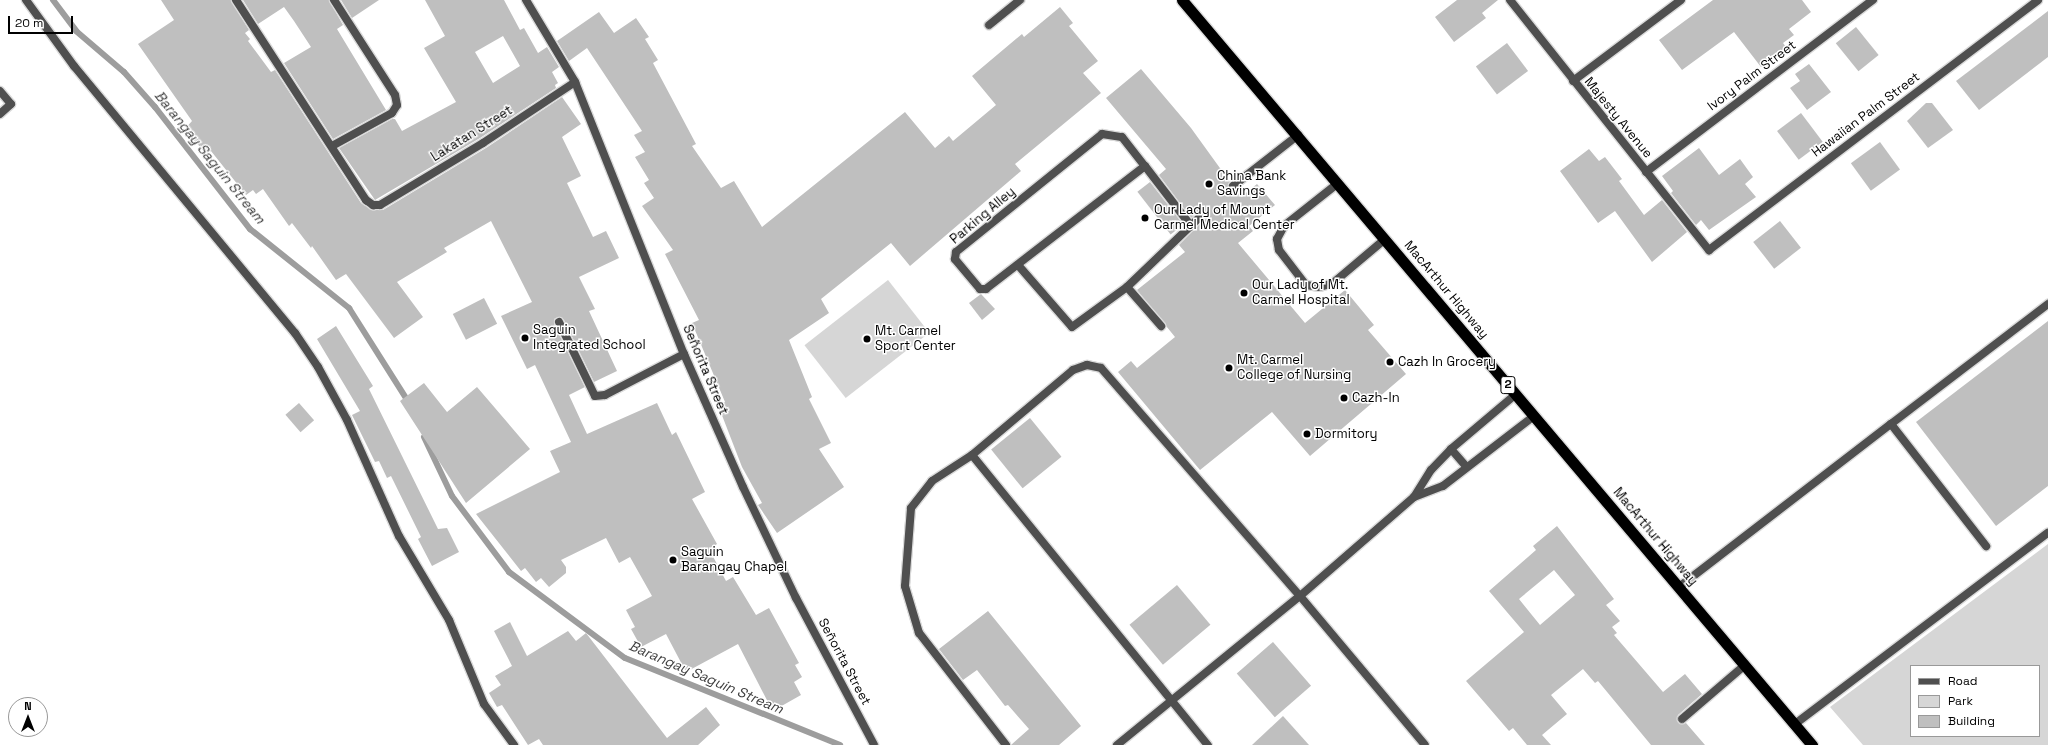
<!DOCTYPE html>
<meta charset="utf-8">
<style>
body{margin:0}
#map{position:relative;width:2048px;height:745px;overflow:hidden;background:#fff;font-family:"Space Grotesk",sans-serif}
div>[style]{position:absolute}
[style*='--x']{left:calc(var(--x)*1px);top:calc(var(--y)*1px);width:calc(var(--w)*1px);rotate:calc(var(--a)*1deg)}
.green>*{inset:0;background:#d6d6d6;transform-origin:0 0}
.stream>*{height:6px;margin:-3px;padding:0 3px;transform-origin:3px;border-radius:3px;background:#9d9d9d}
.building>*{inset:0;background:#bfbfbf;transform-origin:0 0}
.roads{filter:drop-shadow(1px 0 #dbdbdb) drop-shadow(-1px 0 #dbdbdb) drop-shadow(0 1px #dbdbdb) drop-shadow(0 -1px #dbdbdb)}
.service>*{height:8px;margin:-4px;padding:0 4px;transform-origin:4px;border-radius:4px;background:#4f4f4f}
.minor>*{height:8px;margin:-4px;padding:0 4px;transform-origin:4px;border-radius:4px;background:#4f4f4f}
.trunk>*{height:11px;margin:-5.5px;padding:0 5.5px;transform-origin:5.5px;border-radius:5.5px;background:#000}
.dots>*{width:11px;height:11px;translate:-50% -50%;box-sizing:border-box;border:2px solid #fff;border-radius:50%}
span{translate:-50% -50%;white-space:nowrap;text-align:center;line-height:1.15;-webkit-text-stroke:3px #fff;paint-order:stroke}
.shield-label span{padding:1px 3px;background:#fff;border:1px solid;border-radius:3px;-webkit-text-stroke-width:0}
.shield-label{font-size:12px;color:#000;font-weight:700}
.street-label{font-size:13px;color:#000}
.poi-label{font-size:13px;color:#000}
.left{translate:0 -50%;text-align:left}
.water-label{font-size:14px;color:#3e3e3e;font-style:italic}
.legend{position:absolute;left:1910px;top:665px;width:130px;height:72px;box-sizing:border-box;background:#fff;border:1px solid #999;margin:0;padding:5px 7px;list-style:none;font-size:12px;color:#000}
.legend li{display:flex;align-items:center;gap:8px;height:20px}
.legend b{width:20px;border:1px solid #999}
.north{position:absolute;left:8px;top:697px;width:40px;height:40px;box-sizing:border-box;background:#fff;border:1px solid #999;border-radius:50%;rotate:0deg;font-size:11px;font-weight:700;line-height:16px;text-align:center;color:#000}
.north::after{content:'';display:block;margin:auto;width:14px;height:18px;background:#000;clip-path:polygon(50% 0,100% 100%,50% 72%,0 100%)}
.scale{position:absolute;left:8px;top:16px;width:65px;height:18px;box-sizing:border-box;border:2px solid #000;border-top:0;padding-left:5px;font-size:12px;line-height:14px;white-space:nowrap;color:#000;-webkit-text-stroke:3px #fff;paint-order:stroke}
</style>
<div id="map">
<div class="green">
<i style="left:888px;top:280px;width:67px;height:106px;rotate:52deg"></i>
<i style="clip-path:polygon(evenodd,2048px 544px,2048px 745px,1863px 745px,1830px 707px,2048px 544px,1911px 666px,2039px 666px,2039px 736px,1911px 736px,1911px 666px)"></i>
</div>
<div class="stream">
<i style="--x:53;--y:0;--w:39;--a:53"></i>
<i style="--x:76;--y:31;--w:63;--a:40.5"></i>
<i style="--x:124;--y:72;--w:47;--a:48.5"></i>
<i style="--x:155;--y:107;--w:155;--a:52.1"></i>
<i style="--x:250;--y:229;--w:127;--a:38.6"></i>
<i style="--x:349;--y:308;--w:112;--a:57.7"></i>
<i style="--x:424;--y:437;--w:65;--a:64.6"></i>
<i style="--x:452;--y:496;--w:95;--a:53.1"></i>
<i style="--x:509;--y:572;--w:144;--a:36.6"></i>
<i style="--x:625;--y:658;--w:232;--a:22"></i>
</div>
<div class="building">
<i style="clip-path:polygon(161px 0,231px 0,249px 30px,245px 33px,250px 39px,248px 41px,271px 72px,275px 70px,361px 203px,373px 210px,383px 210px,486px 148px,562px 97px,581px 124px,562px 137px,581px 176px,567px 183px,593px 237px,606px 231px,619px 258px,579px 277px,595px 309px,589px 311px,617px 371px,594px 382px,564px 320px,559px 317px,554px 319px,554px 324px,585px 387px,569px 395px,587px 434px,657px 403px,672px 435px,676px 432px,705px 492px,692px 499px,717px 544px,709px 549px,726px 581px,733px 577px,756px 615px,769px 608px,799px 663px,795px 665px,802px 677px,794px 682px,801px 695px,778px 708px,771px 708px,738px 644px,686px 672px,666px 634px,641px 647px,631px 629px,635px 627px,626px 610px,652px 596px,630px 557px,619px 563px,606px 538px,561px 560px,566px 567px,566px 573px,549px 587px,541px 578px,536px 582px,525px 568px,521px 571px,476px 514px,560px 472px,550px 451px,571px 442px,535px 365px,527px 369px,501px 316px,532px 302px,491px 221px,444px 248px,447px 252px,397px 282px,423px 317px,394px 338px,346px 274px,336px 280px,312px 246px,311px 248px,292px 223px,289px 226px,263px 189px,256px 194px,253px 190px,246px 195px,211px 151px,207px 154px,184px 130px,192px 121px,138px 44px,174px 20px)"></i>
<i style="clip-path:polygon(243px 0,329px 0,343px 25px,337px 29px,386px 110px,333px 139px,284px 63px,311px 47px,294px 21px,284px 7px,258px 24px)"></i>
<i style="clip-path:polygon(341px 0,379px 0,352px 18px)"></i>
<i style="clip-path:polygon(evenodd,425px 0,504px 0,520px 30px,524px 28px,538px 53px,547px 47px,559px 67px,552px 72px,558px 83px,555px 85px,556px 88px,480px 138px,375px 200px,339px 148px,392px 119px,395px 119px,402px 131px,456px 102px,424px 48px,445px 36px,425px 0,503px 36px,520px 66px,493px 83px,475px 52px,503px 36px)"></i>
<i style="clip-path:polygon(1457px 0,1498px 0,1482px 13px,1486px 18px,1454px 42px,1435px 17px)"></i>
<i style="clip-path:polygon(1713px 0,1802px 0,1811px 12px,1789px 29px,1794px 35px,1783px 43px,1786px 47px,1761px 67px,1734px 32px,1682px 70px,1659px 40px)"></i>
<i style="clip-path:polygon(1060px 7px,1073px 23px,1069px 26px,1098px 61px,1083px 73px,1101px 93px,1015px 164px,1021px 171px,910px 266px,891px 243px,821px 299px,829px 313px,789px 340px,812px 397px,809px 399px,831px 443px,819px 449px,844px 487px,777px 533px,758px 505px,762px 503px,742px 467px,718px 405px,725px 402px,692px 323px,699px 320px,665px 254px,673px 250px,642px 206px,654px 198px,644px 183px,649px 180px,635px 157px,645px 152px,634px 135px,642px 131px,587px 48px,569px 61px,557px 41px,599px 12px,614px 33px,636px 18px,649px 37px,645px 39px,658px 60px,653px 63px,696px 144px,692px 146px,721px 188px,734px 181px,762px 227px,905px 112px,935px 148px,949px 136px,953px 141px,996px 105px,972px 76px,1022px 34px,1024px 37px)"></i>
<i style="clip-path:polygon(2048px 11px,2048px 57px,1979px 110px,1956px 81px)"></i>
<i style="left:1856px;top:27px;width:36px;height:26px;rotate:51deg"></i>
<i style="left:1507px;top:43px;width:35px;height:39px;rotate:53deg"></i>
<i style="clip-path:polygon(1809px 64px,1831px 92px,1807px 110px,1790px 88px,1800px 81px,1795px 74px)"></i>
<i style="clip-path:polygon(1141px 69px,1191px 128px,1230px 182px,1229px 190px,1236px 190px,1241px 197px,1257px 184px,1275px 205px,1249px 226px,1253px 231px,1238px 243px,1305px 323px,1345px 290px,1374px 325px,1368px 330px,1406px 374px,1310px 456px,1272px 412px,1200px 470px,1118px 372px,1131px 361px,1137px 368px,1175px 337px,1137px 290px,1185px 252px,1179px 245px,1206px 217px,1205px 213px,1200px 211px,1191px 218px,1159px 175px,1166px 169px,1106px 98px)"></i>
<i style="clip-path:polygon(1926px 103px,1932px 103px,1953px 130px,1928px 148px,1907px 121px)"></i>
<i style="left:1801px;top:113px;width:36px;height:30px;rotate:53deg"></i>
<i style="left:1880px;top:142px;width:34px;height:36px;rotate:54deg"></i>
<i style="clip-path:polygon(1699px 148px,1719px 175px,1740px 159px,1753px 177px,1745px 184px,1756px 197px,1709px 230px,1701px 220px,1696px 225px,1671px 193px,1673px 191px,1662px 176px)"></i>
<i style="clip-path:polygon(1589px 149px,1599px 161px,1605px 157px,1622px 179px,1619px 181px,1644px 215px,1662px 200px,1687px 232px,1652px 262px,1615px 211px,1598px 223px,1560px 171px)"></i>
<i style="left:1150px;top:182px;width:54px;height:16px;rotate:52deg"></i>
<i style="left:1780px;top:221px;width:34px;height:34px;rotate:52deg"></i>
<i style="clip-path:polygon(981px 294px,995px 309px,982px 320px,969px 303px)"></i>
<i style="left:484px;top:298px;width:29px;height:35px;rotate:63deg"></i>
<i style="clip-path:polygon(2048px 321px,2048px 486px,1996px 526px,1916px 422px)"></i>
<i style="clip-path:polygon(336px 326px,373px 386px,369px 389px,438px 529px,447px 528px,459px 552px,432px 566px,418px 539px,421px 537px,391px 476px,387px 478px,379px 461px,375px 462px,352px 415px,360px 411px,317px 339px)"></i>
<i style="clip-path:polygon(424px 383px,447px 412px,477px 387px,530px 449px,466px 503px,400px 401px)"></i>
<i style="left:299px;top:403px;width:23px;height:18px;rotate:49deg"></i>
<i style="left:1030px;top:418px;width:50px;height:50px;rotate:51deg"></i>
<i style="clip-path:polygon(evenodd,1557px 526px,1614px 599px,1606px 605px,1620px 621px,1612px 627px,1617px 633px,1614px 635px,1663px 692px,1685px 674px,1702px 694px,1678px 715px,1677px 720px,1680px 724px,1686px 723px,1705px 745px,1651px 745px,1598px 681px,1595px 683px,1583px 669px,1551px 695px,1567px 714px,1542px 735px,1551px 745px,1527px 745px,1513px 728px,1509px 731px,1466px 681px,1524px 632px,1489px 591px,1536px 550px,1533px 546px,1557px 526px,1554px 570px,1575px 595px,1540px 625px,1519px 599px,1554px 570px)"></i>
<i style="left:1177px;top:585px;width:52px;height:62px;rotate:50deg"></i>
<i style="clip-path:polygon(988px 611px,1081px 726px,1059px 745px,1011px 745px,1029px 729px,1008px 705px,1005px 706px,977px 670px,963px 680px,939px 649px)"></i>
<i style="clip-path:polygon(510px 622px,527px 656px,568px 631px,576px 641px,586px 633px,667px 738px,706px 707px,720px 725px,698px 745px,543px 745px,539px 739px,528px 745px,502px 705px,497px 707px,489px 693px,501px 685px,495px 676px,512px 666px,494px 631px)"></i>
<i style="left:1273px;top:642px;width:58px;height:48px;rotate:49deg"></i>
<i style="clip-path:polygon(1283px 716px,1309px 745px,1252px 745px)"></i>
</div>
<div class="roads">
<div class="service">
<i style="--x:989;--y:25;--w:40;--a:-39"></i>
<i style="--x:1145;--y:166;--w:201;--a:142.3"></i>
<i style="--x:986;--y:289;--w:6;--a:180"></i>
<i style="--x:980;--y:289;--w:39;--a:-130"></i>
<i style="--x:955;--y:259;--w:7;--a:-82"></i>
<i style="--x:956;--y:252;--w:188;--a:-38.9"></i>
<i style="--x:1102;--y:134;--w:20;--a:9"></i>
<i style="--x:1122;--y:137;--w:37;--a:52"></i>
<i style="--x:1145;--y:166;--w:76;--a:52.5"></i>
<i style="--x:1337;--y:184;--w:68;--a:141.6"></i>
<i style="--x:1284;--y:226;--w:15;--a:118"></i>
<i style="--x:1277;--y:239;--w:11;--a:80"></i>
<i style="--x:1279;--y:250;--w:44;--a:52.4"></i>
<i style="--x:1306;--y:285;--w:14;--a:8"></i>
<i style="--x:1320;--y:287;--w:14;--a:-17"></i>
<i style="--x:1333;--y:283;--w:68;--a:-40.2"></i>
<i style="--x:1233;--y:186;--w:83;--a:-38.1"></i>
<i style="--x:1018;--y:265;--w:82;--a:48.9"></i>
<i style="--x:1072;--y:327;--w:68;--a:-36"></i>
<i style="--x:1127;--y:287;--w:103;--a:-43.8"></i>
<i style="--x:1127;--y:287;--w:52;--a:48.9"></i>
<i style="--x:559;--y:322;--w:82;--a:64.1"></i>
<i style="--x:595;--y:396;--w:10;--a:-6"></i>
<i style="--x:605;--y:395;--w:89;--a:-27.4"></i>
<i style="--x:1891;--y:424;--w:198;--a:-37.4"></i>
<i style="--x:1679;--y:587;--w:267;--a:-37.6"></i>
<i style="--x:1891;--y:424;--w:155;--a:52.1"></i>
<i style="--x:1682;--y:719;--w:83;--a:-40.6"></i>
<i style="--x:1795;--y:724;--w:317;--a:-37.1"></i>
</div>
<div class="minor">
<i style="--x:26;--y:0;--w:82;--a:54"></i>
<i style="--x:74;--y:66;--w:347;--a:50.4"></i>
<i style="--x:295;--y:333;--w:41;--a:55.9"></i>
<i style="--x:318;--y:367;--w:60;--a:61.3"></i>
<i style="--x:347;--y:420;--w:127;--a:65.9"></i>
<i style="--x:399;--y:536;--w:98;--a:59.2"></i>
<i style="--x:449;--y:620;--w:91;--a:67.4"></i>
<i style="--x:484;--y:704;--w:51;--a:53.8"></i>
<i style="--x:236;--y:0;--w:239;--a:57"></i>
<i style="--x:366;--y:200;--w:9;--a:36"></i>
<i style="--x:373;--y:205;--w:7;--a:0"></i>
<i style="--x:380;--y:205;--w:120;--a:-31"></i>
<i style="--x:483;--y:143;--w:110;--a:-33.5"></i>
<i style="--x:526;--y:0;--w:96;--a:59.1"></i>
<i style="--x:575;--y:82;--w:293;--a:68.2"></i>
<i style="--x:684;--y:354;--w:145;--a:66.1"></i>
<i style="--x:743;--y:487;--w:123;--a:64.5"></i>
<i style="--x:796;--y:598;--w:166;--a:62"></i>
<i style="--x:1510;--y:0;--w:320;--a:51.5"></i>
<i style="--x:1709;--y:250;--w:413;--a:-37.2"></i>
<i style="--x:1573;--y:81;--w:135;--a:-36.9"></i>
<i style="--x:0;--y:91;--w:17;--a:50"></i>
<i style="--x:11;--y:104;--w:15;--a:138"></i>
<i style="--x:332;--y:146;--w:68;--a:-28.8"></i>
<i style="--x:392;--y:113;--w:9;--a:-58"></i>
<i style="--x:397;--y:105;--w:10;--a:-101"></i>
<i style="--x:395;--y:95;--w:113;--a:-122.7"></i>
<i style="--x:1646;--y:172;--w:285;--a:-37.2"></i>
<i style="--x:1451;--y:449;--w:23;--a:49"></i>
<i style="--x:972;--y:455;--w:374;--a:50.9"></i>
<i style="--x:1414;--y:497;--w:31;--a:-21"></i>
<i style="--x:1443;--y:486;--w:115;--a:-37.6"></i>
<i style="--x:1006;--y:745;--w:142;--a:-127.8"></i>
<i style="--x:919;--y:633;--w:49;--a:-106.6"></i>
<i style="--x:905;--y:586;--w:78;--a:-85.6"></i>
<i style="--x:911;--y:508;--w:34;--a:-52"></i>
<i style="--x:932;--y:481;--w:48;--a:-33"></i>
<i style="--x:972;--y:455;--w:132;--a:-40.1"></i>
<i style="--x:1073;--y:370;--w:15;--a:-20"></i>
<i style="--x:1087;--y:365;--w:14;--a:12"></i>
<i style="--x:1101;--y:368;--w:303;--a:48.9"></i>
<i style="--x:1300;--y:596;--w:194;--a:50"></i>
<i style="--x:1117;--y:745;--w:236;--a:-39.2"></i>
<i style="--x:1300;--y:596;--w:151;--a:-41"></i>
<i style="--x:1414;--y:497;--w:32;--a:-58"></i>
<i style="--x:1431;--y:470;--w:29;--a:-46"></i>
<i style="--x:1451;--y:449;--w:84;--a:-40.2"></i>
</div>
<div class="trunk">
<i style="--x:1182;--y:0;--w:976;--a:49.78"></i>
</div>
</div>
<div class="dots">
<i style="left:1209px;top:184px;background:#000"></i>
<i style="left:1145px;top:218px;background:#000"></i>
<i style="left:1244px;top:293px;background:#000"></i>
<i style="left:525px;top:338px;background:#000"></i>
<i style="left:867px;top:339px;background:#000"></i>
<i style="left:1390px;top:362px;background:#000"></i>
<i style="left:1229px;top:368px;background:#000"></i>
<i style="left:1344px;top:398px;background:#000"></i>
<i style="left:1307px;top:434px;background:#000"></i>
<i style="left:673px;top:560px;background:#000"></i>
</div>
<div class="shield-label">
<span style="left:1508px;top:385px">2</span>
</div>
<div class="street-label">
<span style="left:1752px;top:76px;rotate:-37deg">Ivory Palm Street</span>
<span style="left:1866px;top:115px;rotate:-37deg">Hawaiian Palm Street</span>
<span style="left:1618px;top:118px;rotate:51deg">Majesty Avenue</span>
<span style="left:472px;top:134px;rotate:-32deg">Lakatan Street</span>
<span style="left:983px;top:216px;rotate:-40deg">Parking Alley</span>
<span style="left:1446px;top:290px;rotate:50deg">MacArthur Highway</span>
<span style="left:705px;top:370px;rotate:67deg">Señorita Street</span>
<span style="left:1655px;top:537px;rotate:50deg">MacArthur Highway</span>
<span style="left:844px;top:662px;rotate:62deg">Señorita Street</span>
</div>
<div class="poi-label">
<span class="left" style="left:1217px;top:184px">China Bank<br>Savings</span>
<span class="left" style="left:1154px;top:218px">Our Lady of Mount<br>Carmel Medical Center</span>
<span class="left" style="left:1252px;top:293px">Our Lady of Mt.<br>Carmel Hospital</span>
<span class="left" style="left:533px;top:338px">Saguin<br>Integrated School</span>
<span class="left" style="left:875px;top:339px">Mt. Carmel<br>Sport Center</span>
<span class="left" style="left:1237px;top:368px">Mt. Carmel<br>College of Nursing</span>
<span class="left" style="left:1398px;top:362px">Cazh In Grocery</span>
<span class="left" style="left:1352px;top:398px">Cazh-In</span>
<span class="left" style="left:1315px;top:434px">Dormitory</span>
<span class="left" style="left:681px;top:560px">Saguin<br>Barangay Chapel</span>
</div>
<div class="water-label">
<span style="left:210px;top:157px;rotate:51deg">Barangay Saguin Stream</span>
<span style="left:706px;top:677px;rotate:23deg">Barangay Saguin Stream</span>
</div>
<ul class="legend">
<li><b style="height:5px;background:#4f4f4f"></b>Road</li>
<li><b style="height:11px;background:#d6d6d6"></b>Park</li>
<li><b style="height:11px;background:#bfbfbf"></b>Building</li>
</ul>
<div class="north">N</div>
<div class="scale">20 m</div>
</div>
